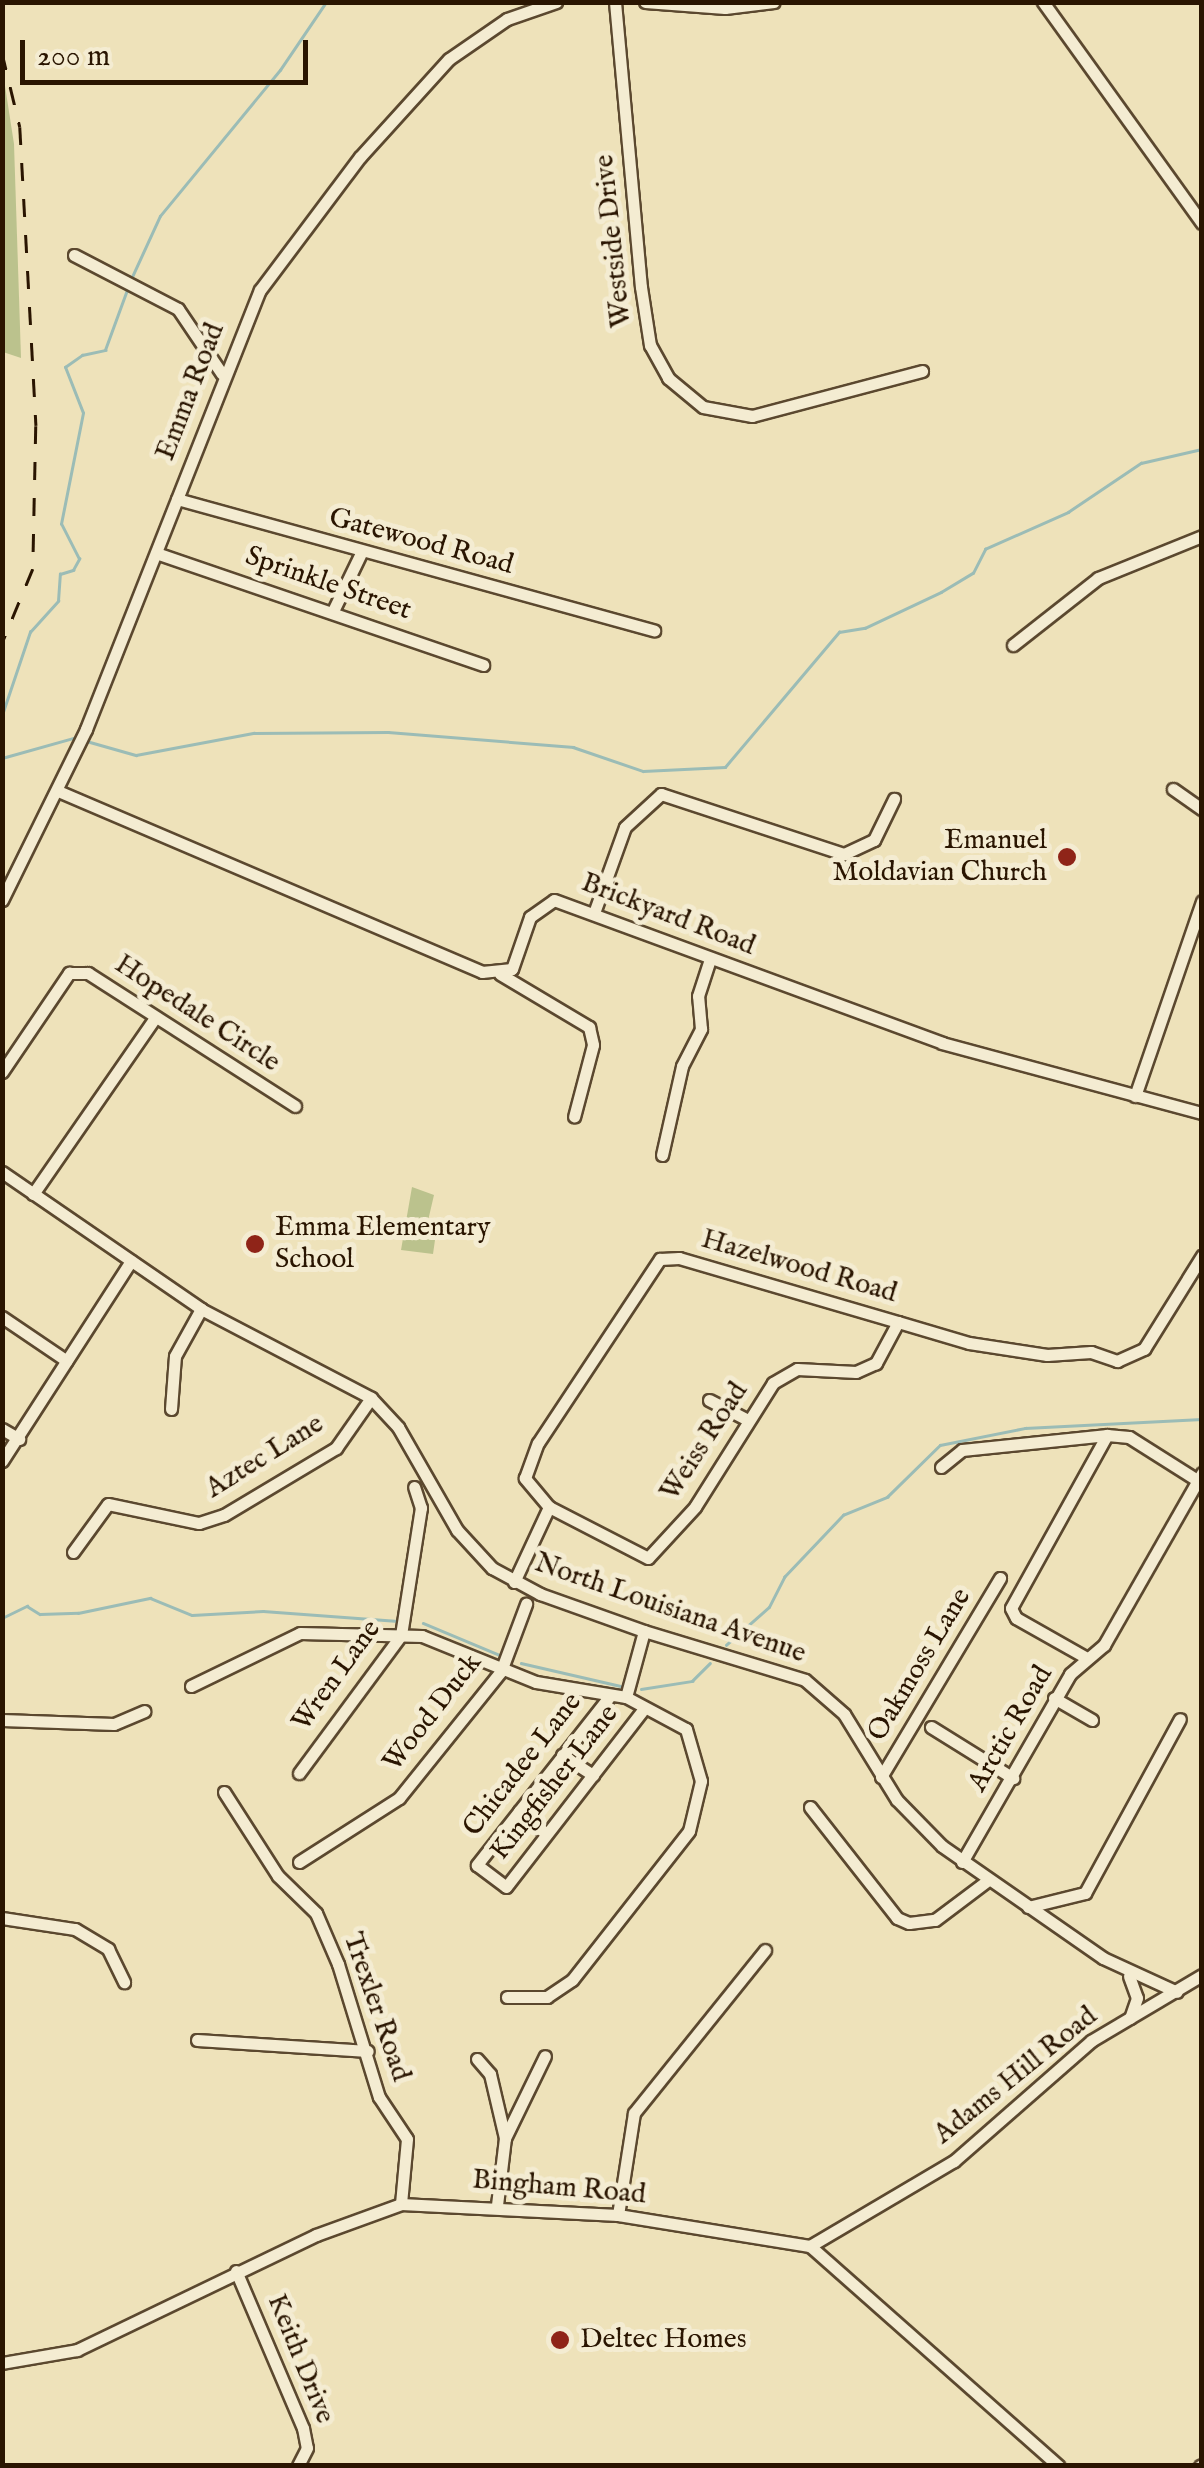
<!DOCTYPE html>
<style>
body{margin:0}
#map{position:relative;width:1204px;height:2468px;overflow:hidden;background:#eee2ba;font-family:"IM FELL English",serif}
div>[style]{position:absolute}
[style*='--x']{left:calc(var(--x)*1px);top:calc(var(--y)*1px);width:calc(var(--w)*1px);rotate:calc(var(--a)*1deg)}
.green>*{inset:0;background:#bbc28d}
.stream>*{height:2.5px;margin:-1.25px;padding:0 1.25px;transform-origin:1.25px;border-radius:1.25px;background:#9bbcb6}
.roads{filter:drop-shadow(2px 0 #5b482f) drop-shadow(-2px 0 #5b482f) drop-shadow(0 2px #5b482f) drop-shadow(0 -2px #5b482f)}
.minor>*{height:11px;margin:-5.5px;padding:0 5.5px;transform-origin:5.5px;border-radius:5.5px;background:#f4ecd2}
.rail>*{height:2.5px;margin-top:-1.25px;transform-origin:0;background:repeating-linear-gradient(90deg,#2a1501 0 18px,transparent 0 36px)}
.dots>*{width:28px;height:28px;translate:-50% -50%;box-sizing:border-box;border:5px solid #f4ecd2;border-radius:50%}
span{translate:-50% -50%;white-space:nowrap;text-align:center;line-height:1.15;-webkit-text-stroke:10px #f4ecd2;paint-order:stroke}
.street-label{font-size:28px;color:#2a1501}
.poi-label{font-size:28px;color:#2a1501}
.right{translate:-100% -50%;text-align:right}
.left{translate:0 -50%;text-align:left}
.frame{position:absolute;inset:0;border:5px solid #2a1501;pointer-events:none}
.scale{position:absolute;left:20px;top:40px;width:288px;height:45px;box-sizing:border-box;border:5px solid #2a1501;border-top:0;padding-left:12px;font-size:30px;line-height:35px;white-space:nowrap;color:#2a1501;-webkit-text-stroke:8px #f4ecd2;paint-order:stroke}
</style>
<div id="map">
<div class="green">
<i style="clip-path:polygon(3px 73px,14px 144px,21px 358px,3px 352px)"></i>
<i style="clip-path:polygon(412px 1187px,434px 1195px,424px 1238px,435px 1240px,433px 1254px,401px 1250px)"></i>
</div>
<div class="stream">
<i style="--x:131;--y:279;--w:69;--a:-65.3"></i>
<i style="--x:160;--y:216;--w:189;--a:-50.6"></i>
<i style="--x:280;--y:70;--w:82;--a:-55.9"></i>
<i style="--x:2;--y:715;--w:88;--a:-71.4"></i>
<i style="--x:30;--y:632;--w:42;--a:-47.9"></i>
<i style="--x:58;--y:601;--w:27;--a:-86"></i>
<i style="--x:60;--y:574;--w:14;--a:-17"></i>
<i style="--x:73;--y:570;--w:13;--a:-61"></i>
<i style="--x:79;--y:559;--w:39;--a:-117"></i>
<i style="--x:61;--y:524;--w:113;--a:-78.8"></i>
<i style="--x:83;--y:413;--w:49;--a:-111.4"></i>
<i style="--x:65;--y:367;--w:21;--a:-35"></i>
<i style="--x:82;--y:355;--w:24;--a:-12"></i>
<i style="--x:105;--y:350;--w:64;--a:-69.9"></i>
<i style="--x:90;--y:742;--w:48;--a:15.8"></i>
<i style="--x:136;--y:755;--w:120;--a:-10.6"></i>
<i style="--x:254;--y:733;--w:134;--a:-0.4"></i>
<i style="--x:388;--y:732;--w:186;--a:4.6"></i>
<i style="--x:573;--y:747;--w:74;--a:18.9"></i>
<i style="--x:643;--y:771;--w:82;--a:-2.8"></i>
<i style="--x:725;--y:767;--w:177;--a:-49.8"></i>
<i style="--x:839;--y:632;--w:26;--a:-9"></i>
<i style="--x:865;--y:628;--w:84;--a:-25.3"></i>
<i style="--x:941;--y:592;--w:37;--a:-31"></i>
<i style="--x:973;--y:573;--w:27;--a:-63"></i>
<i style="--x:985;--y:549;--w:91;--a:-24"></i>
<i style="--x:1068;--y:512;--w:88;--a:-33.9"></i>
<i style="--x:1141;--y:463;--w:63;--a:-12.9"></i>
<i style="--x:2;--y:758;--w:74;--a:-15.7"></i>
<i style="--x:2;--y:1618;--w:28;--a:-26"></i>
<i style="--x:27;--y:1606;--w:15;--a:32"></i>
<i style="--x:40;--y:1614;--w:38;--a:-2"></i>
<i style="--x:78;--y:1613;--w:74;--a:-11.8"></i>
<i style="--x:150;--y:1598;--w:45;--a:22"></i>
<i style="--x:192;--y:1615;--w:71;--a:-3.2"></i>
<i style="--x:263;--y:1611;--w:135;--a:4.2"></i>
<i style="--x:423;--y:1623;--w:83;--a:22.6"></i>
<i style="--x:726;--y:1645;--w:57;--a:-41.5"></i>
<i style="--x:769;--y:1607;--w:34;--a:-63"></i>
<i style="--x:784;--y:1577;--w:86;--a:-46.4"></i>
<i style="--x:843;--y:1515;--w:48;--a:-22.2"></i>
<i style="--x:887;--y:1497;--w:74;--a:-44.5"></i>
<i style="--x:940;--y:1445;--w:87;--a:-11.3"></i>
<i style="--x:1025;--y:1428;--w:177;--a:-2.9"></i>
<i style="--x:521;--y:1663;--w:103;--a:13"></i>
<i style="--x:641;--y:1689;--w:52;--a:-8.9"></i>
<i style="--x:692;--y:1681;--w:25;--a:-45"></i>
</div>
<div class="roads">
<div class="minor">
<i style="--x:615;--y:2;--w:286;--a:84.8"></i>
<i style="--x:641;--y:287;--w:59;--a:81.2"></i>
<i style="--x:650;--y:345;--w:38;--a:61"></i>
<i style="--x:668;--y:378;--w:45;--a:39.6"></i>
<i style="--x:703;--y:407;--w:50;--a:10.4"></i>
<i style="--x:752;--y:416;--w:176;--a:-14.8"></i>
<i style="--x:645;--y:2;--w:80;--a:4.3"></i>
<i style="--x:725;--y:8;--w:49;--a:-7"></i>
<i style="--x:1043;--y:2;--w:272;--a:54.3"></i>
<i style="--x:74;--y:255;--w:117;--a:27.4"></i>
<i style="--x:178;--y:309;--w:78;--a:55.9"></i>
<i style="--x:177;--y:499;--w:495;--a:15.4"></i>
<i style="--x:156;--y:553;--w:346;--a:18.9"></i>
<i style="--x:333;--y:611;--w:64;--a:-64.2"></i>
<i style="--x:1013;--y:645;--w:108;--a:-38.2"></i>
<i style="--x:1098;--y:578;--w:112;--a:-22"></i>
<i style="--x:1173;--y:789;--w:35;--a:35"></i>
<i style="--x:58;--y:791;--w:461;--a:23.1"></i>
<i style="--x:482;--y:972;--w:30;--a:-6"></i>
<i style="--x:512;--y:969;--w:55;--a:-70.9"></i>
<i style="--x:530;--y:917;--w:29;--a:-35"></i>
<i style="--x:554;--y:900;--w:414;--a:20.2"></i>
<i style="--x:942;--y:1043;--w:269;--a:15.1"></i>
<i style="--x:2;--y:900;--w:191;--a:-63.8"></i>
<i style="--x:86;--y:729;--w:472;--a:-68.4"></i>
<i style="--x:260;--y:290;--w:166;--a:-53.1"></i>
<i style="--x:360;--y:157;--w:132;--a:-47.8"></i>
<i style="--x:449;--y:59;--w:70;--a:-34.6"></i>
<i style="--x:507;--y:19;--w:52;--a:-19.1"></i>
<i style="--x:594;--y:913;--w:91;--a:-70.2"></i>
<i style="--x:625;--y:827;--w:49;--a:-42.5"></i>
<i style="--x:661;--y:794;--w:193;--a:18.2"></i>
<i style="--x:844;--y:854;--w:33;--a:-25"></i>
<i style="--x:874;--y:840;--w:46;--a:-64"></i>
<i style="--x:500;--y:974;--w:104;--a:30.8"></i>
<i style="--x:589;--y:1027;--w:18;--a:77"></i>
<i style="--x:593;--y:1045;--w:74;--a:104.8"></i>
<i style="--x:2;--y:1072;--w:120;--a:-55.9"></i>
<i style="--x:69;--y:973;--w:19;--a:0"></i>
<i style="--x:88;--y:973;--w:246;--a:32.7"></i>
<i style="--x:1135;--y:1096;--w:206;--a:-71"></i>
<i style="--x:662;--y:1155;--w:91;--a:-77.3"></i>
<i style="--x:682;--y:1066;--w:42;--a:-62.8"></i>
<i style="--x:701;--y:1029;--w:33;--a:-95"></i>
<i style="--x:698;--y:996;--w:40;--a:-72"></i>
<i style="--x:2;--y:1172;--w:242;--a:34.5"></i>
<i style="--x:201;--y:1309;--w:192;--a:27.6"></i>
<i style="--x:371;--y:1398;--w:40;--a:47"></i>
<i style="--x:398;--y:1427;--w:119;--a:60.2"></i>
<i style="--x:457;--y:1530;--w:52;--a:47.4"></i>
<i style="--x:492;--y:1568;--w:55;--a:28.4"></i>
<i style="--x:540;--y:1594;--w:110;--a:19.6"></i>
<i style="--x:644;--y:1631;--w:168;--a:16.9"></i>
<i style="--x:805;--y:1680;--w:52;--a:41.1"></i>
<i style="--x:844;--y:1714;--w:101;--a:58.4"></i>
<i style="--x:897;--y:1800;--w:64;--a:45.6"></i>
<i style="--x:942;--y:1846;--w:196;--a:34.8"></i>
<i style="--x:1103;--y:1958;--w:81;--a:24.7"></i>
<i style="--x:33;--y:1194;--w:213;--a:-55.3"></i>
<i style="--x:2;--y:1317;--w:78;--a:34.1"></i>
<i style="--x:898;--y:1322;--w:47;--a:118.2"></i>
<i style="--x:876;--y:1363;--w:22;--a:156"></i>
<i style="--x:856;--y:1372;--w:59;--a:-177.1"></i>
<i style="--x:797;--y:1369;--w:28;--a:150"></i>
<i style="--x:773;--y:1383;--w:146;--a:122.2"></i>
<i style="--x:695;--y:1507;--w:69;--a:132.7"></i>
<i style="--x:648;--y:1558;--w:111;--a:-152.7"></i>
<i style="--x:549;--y:1507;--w:38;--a:-130"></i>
<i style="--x:525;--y:1478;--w:37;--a:-70"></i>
<i style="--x:538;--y:1443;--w:221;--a:-56.5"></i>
<i style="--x:660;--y:1259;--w:19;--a:-3"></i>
<i style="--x:679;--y:1258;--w:228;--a:16.3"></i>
<i style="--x:898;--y:1322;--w:74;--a:16.5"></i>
<i style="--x:969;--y:1343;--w:79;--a:8.7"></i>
<i style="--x:1047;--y:1355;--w:44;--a:-3.9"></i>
<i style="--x:1091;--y:1352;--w:28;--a:19"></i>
<i style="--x:1117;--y:1361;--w:30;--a:-24"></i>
<i style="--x:1144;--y:1349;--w:110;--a:-58.1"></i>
<i style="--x:709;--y:1400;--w:44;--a:27.1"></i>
<i style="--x:171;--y:1409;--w:53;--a:-85.7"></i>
<i style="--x:175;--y:1356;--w:54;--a:-61"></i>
<i style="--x:2;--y:1429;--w:20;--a:30"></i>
<i style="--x:2;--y:1461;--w:238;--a:-57.2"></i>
<i style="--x:941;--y:1467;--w:27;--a:-39"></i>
<i style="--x:962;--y:1450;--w:146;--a:-5.9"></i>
<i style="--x:1107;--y:1435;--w:22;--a:5"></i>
<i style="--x:1129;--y:1437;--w:80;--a:32.3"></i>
<i style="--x:73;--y:1552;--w:59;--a:-53.9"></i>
<i style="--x:108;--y:1504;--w:93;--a:11.8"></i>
<i style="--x:199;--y:1523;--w:26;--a:-18"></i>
<i style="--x:224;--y:1515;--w:131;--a:-30.9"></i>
<i style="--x:336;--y:1448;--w:61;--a:-55"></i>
<i style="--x:514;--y:1582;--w:83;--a:-65"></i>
<i style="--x:1085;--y:1657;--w:79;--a:-150.5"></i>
<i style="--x:1016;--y:1618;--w:11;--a:-117"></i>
<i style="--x:1011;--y:1608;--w:198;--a:-61"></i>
<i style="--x:191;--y:1686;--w:121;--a:-25.9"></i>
<i style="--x:300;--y:1633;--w:122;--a:1.4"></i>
<i style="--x:422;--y:1636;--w:123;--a:22"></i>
<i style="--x:536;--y:1682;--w:91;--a:9.5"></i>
<i style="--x:626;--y:1697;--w:68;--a:28.1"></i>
<i style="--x:686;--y:1729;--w:54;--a:73.9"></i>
<i style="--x:701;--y:1781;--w:51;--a:103.5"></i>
<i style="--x:689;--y:1831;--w:189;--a:128.1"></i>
<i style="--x:572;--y:1980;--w:30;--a:146"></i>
<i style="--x:547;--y:1997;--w:40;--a:180"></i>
<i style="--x:609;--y:1697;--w:214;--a:128.2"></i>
<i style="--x:477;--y:1865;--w:36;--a:37"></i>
<i style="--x:506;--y:1887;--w:224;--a:-52.3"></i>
<i style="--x:626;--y:1697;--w:68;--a:-74.7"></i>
<i style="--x:1054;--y:1698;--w:44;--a:30.1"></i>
<i style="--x:2;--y:1720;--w:112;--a:2"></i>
<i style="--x:114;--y:1724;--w:33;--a:-23"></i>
<i style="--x:931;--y:1727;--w:97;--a:31.9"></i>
<i style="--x:562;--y:1755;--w:37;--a:33"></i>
<i style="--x:299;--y:1773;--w:172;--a:-53.5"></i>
<i style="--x:401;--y:1635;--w:129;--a:-81.1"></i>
<i style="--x:421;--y:1508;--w:22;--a:-108"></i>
<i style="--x:881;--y:1777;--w:232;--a:-59.1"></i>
<i style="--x:224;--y:1792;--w:100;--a:57.3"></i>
<i style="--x:278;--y:1876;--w:53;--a:44.2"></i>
<i style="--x:316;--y:1913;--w:56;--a:66.7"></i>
<i style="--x:338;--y:1964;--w:139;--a:72.9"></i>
<i style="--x:379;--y:2097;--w:50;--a:56.3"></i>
<i style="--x:407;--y:2139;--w:65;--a:95.3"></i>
<i style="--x:810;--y:1807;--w:141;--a:51.9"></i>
<i style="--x:897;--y:1918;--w:13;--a:23"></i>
<i style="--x:909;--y:1923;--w:26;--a:-7"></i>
<i style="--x:935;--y:1920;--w:66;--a:-37"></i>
<i style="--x:519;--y:1811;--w:35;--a:40"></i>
<i style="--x:299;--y:1862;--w:119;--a:-32.6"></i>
<i style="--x:399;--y:1798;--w:163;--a:-51.2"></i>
<i style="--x:501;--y:1671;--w:72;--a:-69.5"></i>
<i style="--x:962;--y:1862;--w:217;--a:-60.1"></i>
<i style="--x:1070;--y:1674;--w:45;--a:-40.5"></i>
<i style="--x:1104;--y:1645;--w:198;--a:-60.3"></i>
<i style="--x:1028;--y:1907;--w:59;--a:-13.8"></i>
<i style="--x:1085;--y:1893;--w:198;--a:-61.4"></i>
<i style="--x:2;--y:1918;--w:74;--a:8.6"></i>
<i style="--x:75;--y:1929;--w:39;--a:31"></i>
<i style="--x:108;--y:1949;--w:37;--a:64"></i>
<i style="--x:1129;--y:1976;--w:23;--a:70"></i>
<i style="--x:1137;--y:1998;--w:21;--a:109"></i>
<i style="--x:197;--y:2040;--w:171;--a:3.7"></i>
<i style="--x:477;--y:2059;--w:20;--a:49"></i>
<i style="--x:490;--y:2074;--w:66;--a:76.8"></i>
<i style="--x:497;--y:2205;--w:67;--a:-83.2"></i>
<i style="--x:505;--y:2138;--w:91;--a:-64"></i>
<i style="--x:618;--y:2215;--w:103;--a:-81.1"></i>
<i style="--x:634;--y:2113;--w:209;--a:-51.2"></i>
<i style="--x:810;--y:2246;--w:167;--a:-30.6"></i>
<i style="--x:954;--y:2161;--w:182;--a:-41.2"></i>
<i style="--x:1091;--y:2041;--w:129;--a:-30.7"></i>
<i style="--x:236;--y:2271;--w:171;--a:66.9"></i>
<i style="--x:303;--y:2428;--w:20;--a:79"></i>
<i style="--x:307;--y:2448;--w:20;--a:117"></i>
<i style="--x:2;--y:2363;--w:76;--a:-9.8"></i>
<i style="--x:77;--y:2350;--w:265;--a:-25.7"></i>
<i style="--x:316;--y:2235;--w:90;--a:-20"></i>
<i style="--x:401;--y:2204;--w:217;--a:2.9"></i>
<i style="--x:618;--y:2215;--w:194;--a:9.2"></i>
<i style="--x:810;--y:2246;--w:332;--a:41.5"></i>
<i style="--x:1200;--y:2466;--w:2;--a:-27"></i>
</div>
</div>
<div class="rail">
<i style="--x:2;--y:52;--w:77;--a:76.5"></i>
<i style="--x:20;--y:127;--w:299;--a:86.9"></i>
<i style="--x:36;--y:426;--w:143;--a:91.2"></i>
<i style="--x:33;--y:569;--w:81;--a:112.5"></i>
</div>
<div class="dots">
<i style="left:1067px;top:857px;background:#8f2418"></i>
<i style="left:255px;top:1244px;background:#8f2418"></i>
<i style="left:560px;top:2340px;background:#8f2418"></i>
</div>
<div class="street-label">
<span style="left:614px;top:241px;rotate:-96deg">Westside Drive</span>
<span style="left:191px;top:392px;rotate:-69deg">Emma Road</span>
<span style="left:421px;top:542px;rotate:15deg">Gatewood Road</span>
<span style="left:328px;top:584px;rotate:19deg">Sprinkle Street</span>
<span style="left:668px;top:915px;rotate:21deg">Brickyard Road</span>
<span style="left:197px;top:1014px;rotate:33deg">Hopedale Circle</span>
<span style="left:799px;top:1267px;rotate:16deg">Hazelwood Road</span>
<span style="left:705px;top:1442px;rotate:-57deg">Weiss Road</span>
<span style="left:265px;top:1457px;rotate:-32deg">Aztec Lane</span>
<span style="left:670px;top:1609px;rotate:19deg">North Louisiana Avenue</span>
<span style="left:920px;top:1665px;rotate:-59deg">Oakmoss Lane</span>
<span style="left:337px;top:1676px;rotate:-54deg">Wren Lane</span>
<span style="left:433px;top:1713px;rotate:-52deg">Wood Duck</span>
<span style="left:1011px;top:1729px;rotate:-60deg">Arctic Road</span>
<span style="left:523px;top:1765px;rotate:-52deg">Chicadee Lane</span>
<span style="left:555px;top:1783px;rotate:-52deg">Kingfisher Lane</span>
<span style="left:376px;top:2007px;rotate:71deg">Trexler Road</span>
<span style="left:1016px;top:2076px;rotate:-39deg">Adams Hill Road</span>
<span style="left:559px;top:2188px;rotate:5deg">Bingham Road</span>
<span style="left:300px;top:2359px;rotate:68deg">Keith Drive</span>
</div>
<div class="poi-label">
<span class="right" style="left:1047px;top:857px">Emanuel<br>Moldavian Church</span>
<span class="left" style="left:275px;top:1244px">Emma Elementary<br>School</span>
<span class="left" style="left:580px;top:2340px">Deltec Homes</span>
</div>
<div class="frame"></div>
<div class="scale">200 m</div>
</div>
